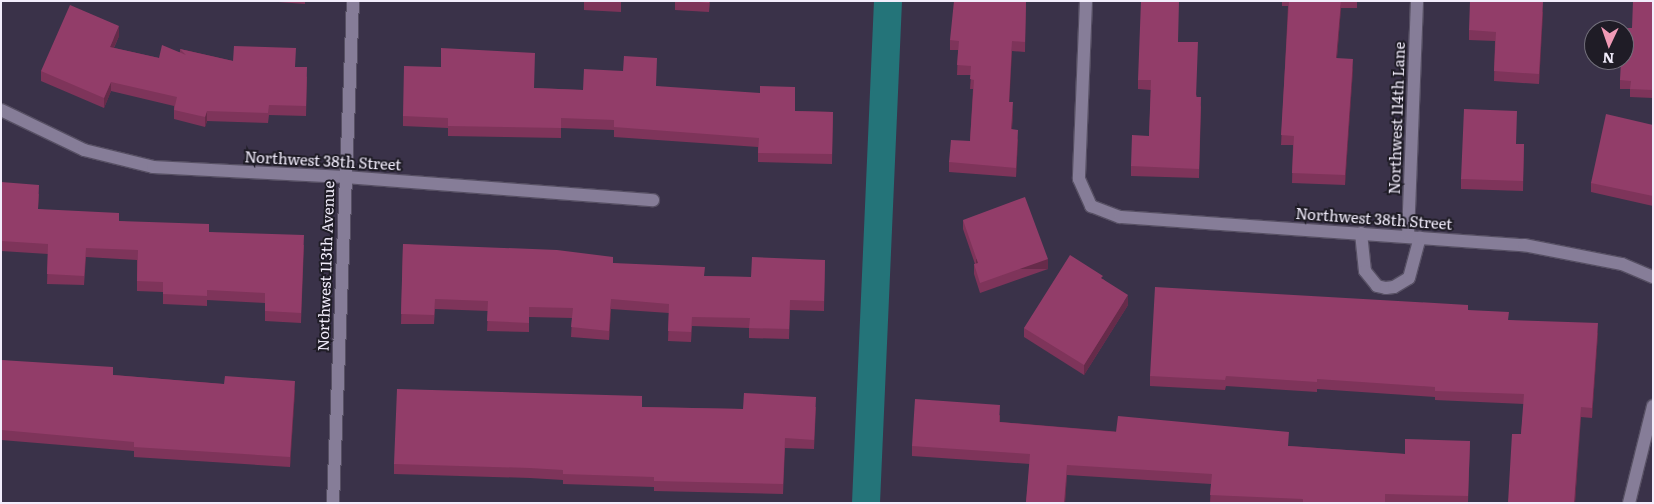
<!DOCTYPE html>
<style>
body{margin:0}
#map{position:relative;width:1654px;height:504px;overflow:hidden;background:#3a3249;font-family:Literata,serif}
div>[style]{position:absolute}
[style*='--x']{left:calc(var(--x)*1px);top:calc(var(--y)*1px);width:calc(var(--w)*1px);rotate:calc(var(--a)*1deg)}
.canal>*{height:28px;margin:-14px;padding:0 14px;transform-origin:14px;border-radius:14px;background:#247479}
.roads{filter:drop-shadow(1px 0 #575064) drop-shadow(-1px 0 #575064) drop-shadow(0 1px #575064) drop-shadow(0 -1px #575064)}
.service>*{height:12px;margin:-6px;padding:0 6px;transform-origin:6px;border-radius:6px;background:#867d98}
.minor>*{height:12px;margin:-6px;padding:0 6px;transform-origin:6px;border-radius:6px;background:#867d98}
.wall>*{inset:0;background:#7e345a}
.shaded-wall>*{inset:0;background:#662b4a;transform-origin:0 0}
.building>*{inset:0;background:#923d69}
span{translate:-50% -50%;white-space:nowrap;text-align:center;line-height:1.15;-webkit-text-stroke:4px #1f1c26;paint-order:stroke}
.street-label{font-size:15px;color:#f2edfc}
.frame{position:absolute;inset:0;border:2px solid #f2edfc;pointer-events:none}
.north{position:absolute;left:1584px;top:20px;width:50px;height:50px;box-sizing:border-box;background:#1f1c26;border:1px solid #73707c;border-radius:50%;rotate:183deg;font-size:14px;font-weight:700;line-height:20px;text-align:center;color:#f2edfc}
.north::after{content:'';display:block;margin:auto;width:18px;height:22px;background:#f09ab6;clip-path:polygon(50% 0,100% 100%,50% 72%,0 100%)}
</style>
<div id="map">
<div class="canal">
<i style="--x:866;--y:503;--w:502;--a:-87.49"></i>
</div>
<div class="roads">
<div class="service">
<i style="--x:1361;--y:233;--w:38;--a:84"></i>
<i style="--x:1365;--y:271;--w:19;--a:51"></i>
<i style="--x:1377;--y:286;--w:9;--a:13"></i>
<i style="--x:1386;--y:288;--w:8;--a:-7"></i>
<i style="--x:1394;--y:287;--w:17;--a:-31"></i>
<i style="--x:1409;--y:278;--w:42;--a:-75"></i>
</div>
<div class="minor">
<i style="--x:1086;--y:1;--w:178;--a:92.3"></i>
<i style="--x:1079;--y:179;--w:30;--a:66"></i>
<i style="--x:1091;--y:206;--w:31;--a:21"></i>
<i style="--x:1120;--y:217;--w:405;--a:4"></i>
<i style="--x:1524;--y:245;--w:100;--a:11"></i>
<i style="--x:1622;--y:264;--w:34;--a:23"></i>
<i style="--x:1;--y:110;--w:92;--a:25.7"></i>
<i style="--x:84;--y:150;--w:71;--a:13.8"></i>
<i style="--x:153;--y:167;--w:192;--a:3"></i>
<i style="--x:345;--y:177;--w:309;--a:4.3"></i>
<i style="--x:1408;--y:236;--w:235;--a:-87.8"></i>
<i style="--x:333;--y:503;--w:502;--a:-87.72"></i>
<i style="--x:1629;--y:503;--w:100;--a:-76.1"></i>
</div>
</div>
<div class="wall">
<i style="clip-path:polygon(265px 1px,305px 1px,305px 4px)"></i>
<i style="clip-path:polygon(584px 1px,621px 1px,621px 12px,584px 10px)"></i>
<i style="clip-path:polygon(675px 1px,710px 1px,709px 12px,675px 10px)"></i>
<i style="clip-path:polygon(1026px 1px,1025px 52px,1012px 51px,1009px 102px,1013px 112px,1012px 129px,1018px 140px,1016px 177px,949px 172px,949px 162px,970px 141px,973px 89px,970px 89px,971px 75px,957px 75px,958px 50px,950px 50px,950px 40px)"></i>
<i style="clip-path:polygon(1282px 1px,1357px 1px,1357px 8px,1341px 8px,1337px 58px,1353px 69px,1345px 185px,1292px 183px,1293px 145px,1281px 145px,1288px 6px,1282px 6px)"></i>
<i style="clip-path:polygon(1653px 1px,1653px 98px,1630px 97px,1630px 89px,1620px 89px,1620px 80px,1632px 28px)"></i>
<i style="clip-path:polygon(1543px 12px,1539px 84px,1494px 81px,1495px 41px,1469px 40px,1469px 30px)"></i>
<i style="clip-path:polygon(119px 36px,114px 48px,159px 58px,180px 52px,180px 49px,233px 61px,295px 67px,307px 77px,306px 116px,269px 115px,268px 123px,207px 121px,205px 127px,174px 119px,174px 106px,111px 91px,104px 108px,41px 81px,41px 71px)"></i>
<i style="clip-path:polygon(1178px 42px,1197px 97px,1201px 107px,1199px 178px,1131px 176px,1131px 166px,1149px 136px,1151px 90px,1138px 89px,1138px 80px)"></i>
<i style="clip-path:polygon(656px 86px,795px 111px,833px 112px,832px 164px,758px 162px,758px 147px,614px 137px,614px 130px,561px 128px,561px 138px,448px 136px,448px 128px,403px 126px,403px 116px,534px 88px,583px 90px)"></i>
<i style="clip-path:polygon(1653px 125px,1653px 206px,1591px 192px,1591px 183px)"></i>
<i style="clip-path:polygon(1524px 144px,1523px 191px,1461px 189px,1461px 179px)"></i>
<i style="clip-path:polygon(1px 182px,39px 194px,38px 209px,119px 221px,209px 232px,304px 245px,301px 323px,265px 321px,265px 303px,207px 300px,207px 306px,163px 304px,163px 292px,137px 291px,137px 260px,86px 257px,84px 285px,47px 284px,48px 254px,1px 251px)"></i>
<i style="clip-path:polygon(963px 220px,1048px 269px,980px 293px,974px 274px,974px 264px,975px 264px,963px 229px)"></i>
<i style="clip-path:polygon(403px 244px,613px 263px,705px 276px,751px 277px,825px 260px,824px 311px,790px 310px,789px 339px,749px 338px,749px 328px,692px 326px,691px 342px,668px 341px,669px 313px,611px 309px,609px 340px,571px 337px,572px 318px,529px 317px,529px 332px,487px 331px,488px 311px,435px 309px,434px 324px,401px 324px)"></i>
<i style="clip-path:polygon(1103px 279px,1128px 305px,1084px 375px,1024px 337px,1024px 328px)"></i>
<i style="clip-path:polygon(1468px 311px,1509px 320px,1598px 333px,1592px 418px,1581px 417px,1575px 503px,1508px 503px,1521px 434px,1524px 404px,1435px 400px,1435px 397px,1317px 389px,1317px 392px,1226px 386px,1225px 390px,1150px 386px,1150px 376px)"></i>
<i style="clip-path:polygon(1px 360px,113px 375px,295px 390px,290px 467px,134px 457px,134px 451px,1px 440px)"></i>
<i style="clip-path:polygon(642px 407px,743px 409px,816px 407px,814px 449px,785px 448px,783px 494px,654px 491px,654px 487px,563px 484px,563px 480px,530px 478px,394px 474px,394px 464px)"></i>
<i style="clip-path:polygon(1000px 415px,1000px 422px,1289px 446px,1405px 454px,1470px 441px,1468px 503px,1210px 503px,1211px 484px,1067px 475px,1065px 503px,1026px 503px,1030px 464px,912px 456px,912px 446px)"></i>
</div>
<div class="shaded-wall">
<i style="clip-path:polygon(1341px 1px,1341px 8px,1336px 68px,1336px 58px)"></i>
<i style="clip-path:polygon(1543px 2px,1543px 12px,1539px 84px,1539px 74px)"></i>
<i style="clip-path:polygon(119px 26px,119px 36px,110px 56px,110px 47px)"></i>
<i style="clip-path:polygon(1012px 41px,1012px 51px,1009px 112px,1009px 102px)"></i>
<i style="clip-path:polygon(1353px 59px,1353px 69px,1345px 185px,1345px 175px)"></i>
<i style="clip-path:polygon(111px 82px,111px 91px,104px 108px,104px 98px)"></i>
<i style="clip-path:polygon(1013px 102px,1013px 112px,1011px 139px,1011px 129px)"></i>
<i style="clip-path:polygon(207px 111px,207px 121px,205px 127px,205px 117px)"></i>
<i style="clip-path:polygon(1018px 130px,1018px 140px,1016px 177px,1016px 168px)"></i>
<i style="left:1048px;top:259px;width:10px;height:72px;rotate:90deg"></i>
<i style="clip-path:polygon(1128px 295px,1128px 305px,1084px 375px,1084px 365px)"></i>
<i style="clip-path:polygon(611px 299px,611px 309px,609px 340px,609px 331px)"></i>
<i style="clip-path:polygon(1598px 323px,1598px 333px,1592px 418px,1592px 408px)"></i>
<i style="clip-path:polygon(295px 381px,295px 390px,290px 467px,290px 457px)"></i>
<i style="clip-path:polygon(1581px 407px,1575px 503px,1574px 503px)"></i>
<i style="clip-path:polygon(1067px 465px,1065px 503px,1064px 503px)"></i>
</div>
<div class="building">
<i style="clip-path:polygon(689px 1px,709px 1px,709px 3px)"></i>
<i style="clip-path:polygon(954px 1px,1026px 1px,1025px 42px,1012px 41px,1009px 102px,1013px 102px,1011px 129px,1018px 130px,1016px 168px,949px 162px,951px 140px,970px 141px,974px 80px,970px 79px,971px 66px,957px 65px,959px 41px,950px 40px)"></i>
<i style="clip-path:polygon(1141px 1px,1179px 1px,1178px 42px,1198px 42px,1196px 97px,1201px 97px,1199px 169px,1131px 166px,1132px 135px,1149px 136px,1151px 80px,1138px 80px)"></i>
<i style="clip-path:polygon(1289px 1px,1341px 1px,1336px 58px,1353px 59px,1345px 175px,1292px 173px,1294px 136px,1281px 135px)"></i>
<i style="clip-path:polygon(1470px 1px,1531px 1px,1543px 2px,1539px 74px,1494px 71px,1496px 32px,1469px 30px)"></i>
<i style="clip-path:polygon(1633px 1px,1653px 1px,1653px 90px,1630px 89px,1631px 81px,1620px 80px,1621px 60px,1624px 60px,1624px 30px,1623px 30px,1623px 28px,1632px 28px)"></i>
<i style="clip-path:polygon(70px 5px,119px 26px,110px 47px,159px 58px,162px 45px,186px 55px,180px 49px,233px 61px,234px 46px,296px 48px,295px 67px,307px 67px,306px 106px,269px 105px,268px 113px,207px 111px,205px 117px,174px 110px,177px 97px,111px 82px,104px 98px,41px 71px)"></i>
<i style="clip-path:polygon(441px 48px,535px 53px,534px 88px,583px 90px,584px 69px,623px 71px,624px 56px,657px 58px,656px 86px,760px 93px,760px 86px,795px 87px,795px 111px,833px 112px,832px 154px,758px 153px,759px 138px,614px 127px,614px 120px,561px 118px,561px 128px,448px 126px,448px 118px,403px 116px,404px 66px,441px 67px)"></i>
<i style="clip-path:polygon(1464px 109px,1517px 111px,1516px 144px,1524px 144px,1523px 181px,1461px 179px)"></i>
<i style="clip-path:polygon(1606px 114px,1653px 125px,1653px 196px,1591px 183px)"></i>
<i style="clip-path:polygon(1px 182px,39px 185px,38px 209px,119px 213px,119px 221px,209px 224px,209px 232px,304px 235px,301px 313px,265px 311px,265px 293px,207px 290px,207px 296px,163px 294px,163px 282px,137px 281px,138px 250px,86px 248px,84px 276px,47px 274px,48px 244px,1px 241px)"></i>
<i style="clip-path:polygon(1025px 197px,1048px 259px,980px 283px,974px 264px,978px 263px,963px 220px)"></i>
<i style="clip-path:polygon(403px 244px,557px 250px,613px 257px,613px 263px,705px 267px,704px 276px,751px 277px,752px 257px,825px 260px,824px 301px,790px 300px,789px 329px,749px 328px,750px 318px,692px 317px,691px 332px,668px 331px,669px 304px,611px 299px,609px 331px,571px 327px,573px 308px,529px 307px,529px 323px,487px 321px,488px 301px,435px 299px,434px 315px,401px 314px)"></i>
<i style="clip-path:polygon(1070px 255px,1103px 276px,1101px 278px,1128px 295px,1084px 365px,1024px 328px)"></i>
<i style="clip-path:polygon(1155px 287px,1468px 305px,1468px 310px,1509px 312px,1508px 320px,1598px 323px,1592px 408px,1581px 407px,1574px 503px,1508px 503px,1512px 434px,1521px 434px,1524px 394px,1435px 391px,1435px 387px,1317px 379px,1317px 382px,1226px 376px,1225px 380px,1150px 376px)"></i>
<i style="clip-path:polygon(1px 360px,113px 367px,113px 375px,224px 384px,225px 376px,295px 381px,290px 457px,134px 447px,134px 442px,1px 430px)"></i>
<i style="clip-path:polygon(397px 389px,642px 396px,642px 407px,743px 409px,744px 393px,816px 397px,814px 440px,785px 438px,783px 484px,654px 481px,654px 477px,563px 474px,563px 470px,530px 468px,394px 464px)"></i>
<i style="clip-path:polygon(915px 399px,1000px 405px,999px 422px,1116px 432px,1118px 416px,1289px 432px,1288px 446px,1405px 454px,1405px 439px,1470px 441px,1468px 496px,1385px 494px,1385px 503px,1303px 503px,1303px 499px,1210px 495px,1212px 474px,1067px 465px,1064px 503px,1026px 502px,1030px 454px,912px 446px)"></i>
</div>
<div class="street-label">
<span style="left:1396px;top:118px;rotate:-88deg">Northwest 114th Lane</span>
<span style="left:323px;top:160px;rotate:3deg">Northwest 38th Street</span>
<span style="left:1374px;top:218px;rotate:4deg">Northwest 38th Street</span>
<span style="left:325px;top:266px;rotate:-88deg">Northwest 113th Avenue</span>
</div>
<div class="frame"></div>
<div class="north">N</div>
</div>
